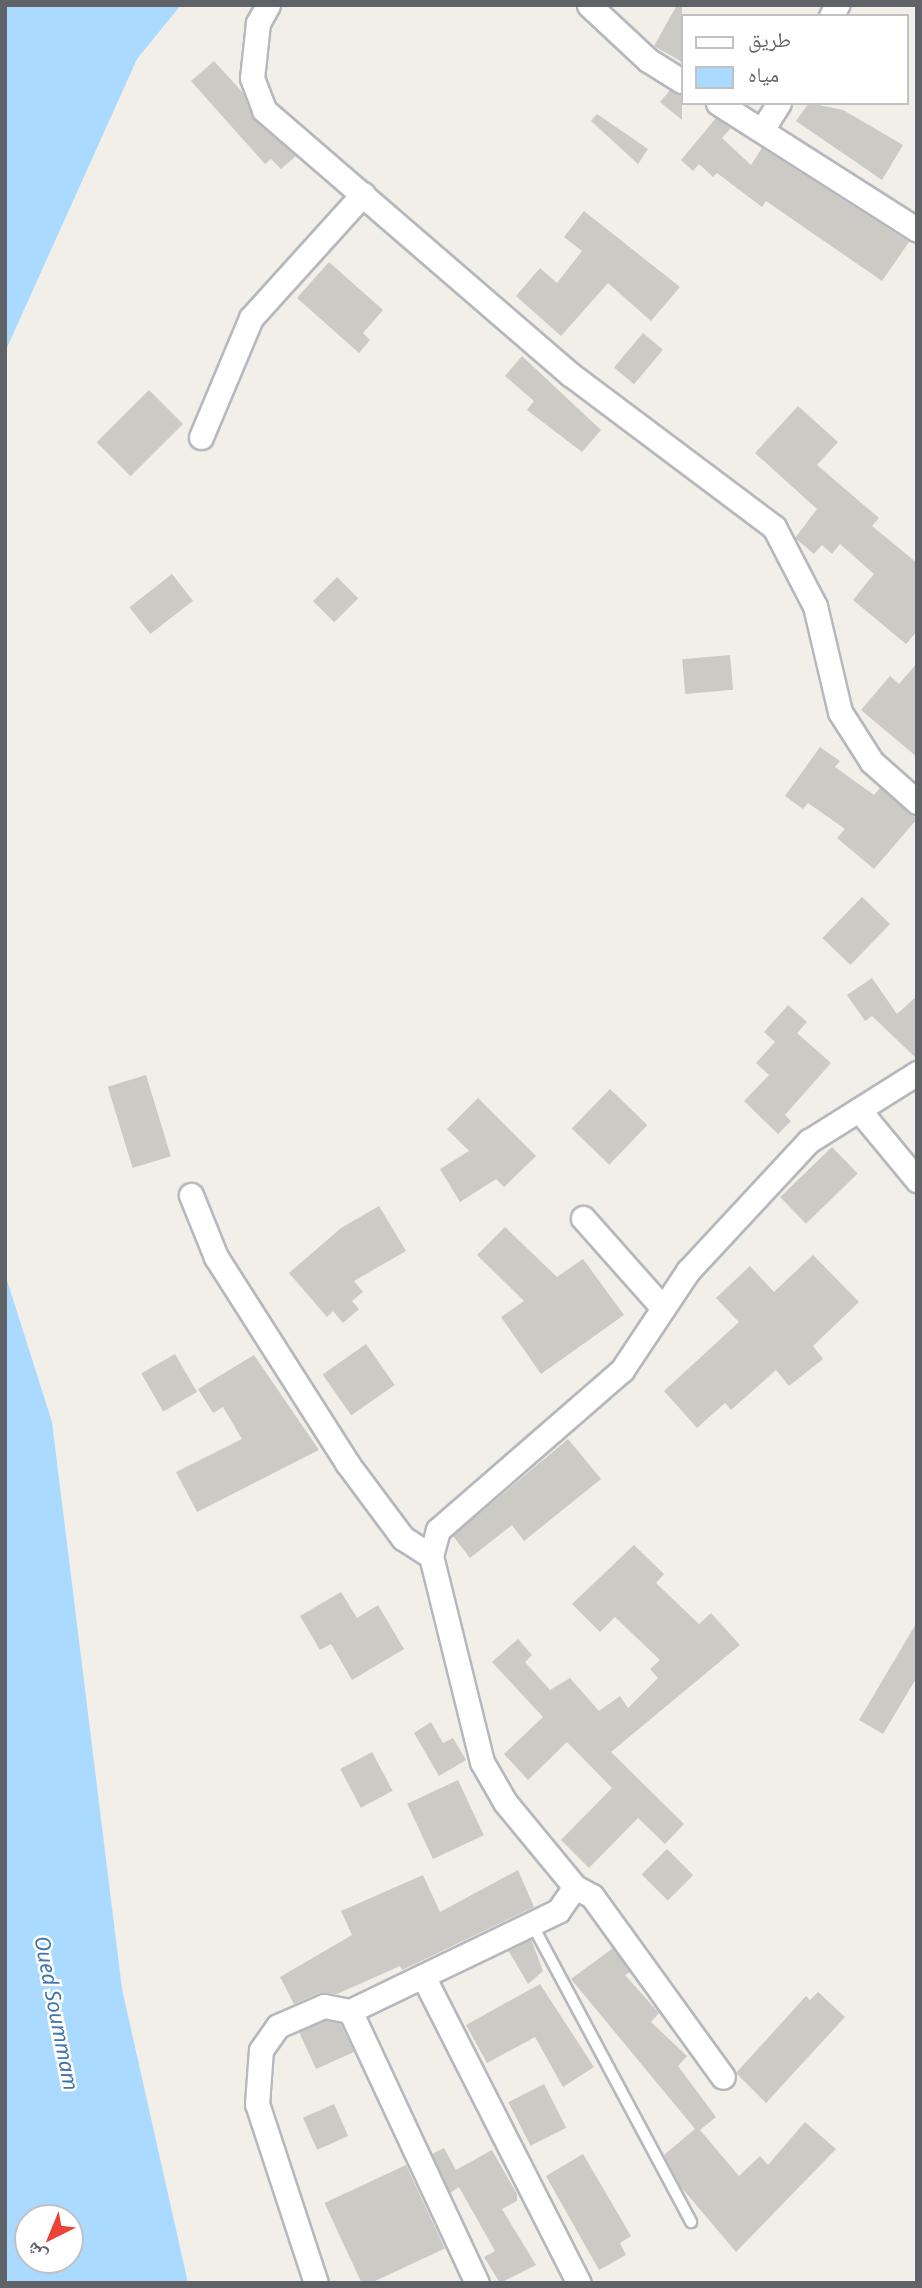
<!DOCTYPE html>
<meta charset="utf-8">
<style>
body{margin:0}
#map{position:relative;width:922px;height:2288px;overflow:hidden;background:#f1efe8;font-family:"Noto Sans","Noto Naskh Arabic",sans-serif}
div>[style]{position:absolute}
[style*='--x']{left:calc(var(--x)*1px);top:calc(var(--y)*1px);width:calc(var(--w)*1px);rotate:calc(var(--a)*1deg)}
.water>*{inset:0;background:#aadaff}
.building>*{inset:0;background:#cccac5;transform-origin:0 0}
.roads{filter:drop-shadow(2px 0 #b5b8bc) drop-shadow(-2px 0 #b5b8bc) drop-shadow(0 2px #b5b8bc) drop-shadow(0 -2px #b5b8bc)}
.service>*{height:10px;margin:-5px;padding:0 5px;transform-origin:5px;border-radius:5px;background:#fff}
.minor>*{height:23px;margin:-11.5px;padding:0 11.5px;transform-origin:11.5px;border-radius:11.5px;background:#fff}
span{translate:-50% -50%;white-space:nowrap;text-align:center;line-height:1.15;-webkit-text-stroke:5px #fff;paint-order:stroke}
.water-label{font-size:21px;color:#4174aa;font-style:italic}
.frame{position:absolute;inset:0;border:7px solid #5f6368;pointer-events:none}
.legend{position:absolute;left:681px;top:14px;width:228px;height:91px;box-sizing:border-box;background:#fff;border:2px solid #bfc1c3;margin:0;padding:9px 12px;list-style:none;font-size:21px;color:#5f6368}
.legend li{display:flex;align-items:center;gap:14px;height:35px}
.legend b{width:35px;border:2px solid #bfc1c3}
.north{position:absolute;left:14px;top:2204px;width:70px;height:70px;box-sizing:border-box;background:#fff;border:2px solid #bfc1c3;border-radius:50%;rotate:223deg;font-size:19px;font-weight:700;line-height:28px;text-align:center;color:#5f6368}
.north::after{content:'';display:block;margin:auto;width:24px;height:32px;background:#ea4335;clip-path:polygon(50% 0,100% 100%,50% 72%,0 100%)}
</style>
<div id="map">
<div class="water">
<i style="clip-path:polygon(5px 5px,181px 5px,137px 59px,5px 352px)"></i>
<i style="clip-path:polygon(evenodd,5px 1274px,52px 1422px,122px 1989px,188px 2283px,8px 2283px,5px 2269px,5px 1274px,28px 2218px,70px 2218px,70px 2260px,28px 2260px,28px 2218px)"></i>
</div>
<div class="building">
<i style="clip-path:polygon(677px 5px,682px 5px,682px 62px,654px 46px)"></i>
<i style="clip-path:polygon(214px 61px,243px 93px,254px 120px,296px 156px,281px 169px,271px 159px,265px 164px,191px 81px)"></i>
<i style="clip-path:polygon(670px 90px,682px 95px,682px 120px,660px 102px)"></i>
<i style="clip-path:polygon(809px 103px,843px 110px,903px 145px,882px 180px,796px 121px)"></i>
<i style="clip-path:polygon(597px 114px,648px 149px,638px 164px,591px 121px)"></i>
<i style="clip-path:polygon(716px 118px,731px 128px,722px 138px,751px 165px,762px 148px,909px 242px,882px 281px,766px 201px,762px 207px,717px 173px,713px 177px,699px 164px,693px 171px,681px 160px)"></i>
<i style="clip-path:polygon(584px 211px,680px 287px,651px 321px,608px 283px,561px 336px,516px 296px,540px 268px,557px 283px,582px 251px,564px 237px)"></i>
<i style="clip-path:polygon(329px 262px,383px 310px,363px 333px,370px 340px,359px 353px,297px 298px)"></i>
<i style="left:643px;top:333px;width:26px;height:45px;rotate:40deg"></i>
<i style="clip-path:polygon(522px 356px,601px 430px,582px 452px,527px 410px,534px 401px,505px 376px)"></i>
<i style="left:149px;top:390px;width:48px;height:74px;rotate:45deg"></i>
<i style="clip-path:polygon(798px 406px,838px 442px,817px 465px,879px 518px,872px 526px,917px 563px,917px 631px,906px 644px,853px 600px,874px 574px,840px 544px,832px 554px,822px 545px,814px 554px,795px 538px,817px 509px,755px 453px)"></i>
<i style="left:172px;top:574px;width:34px;height:54px;rotate:52deg"></i>
<i style="left:337px;top:577px;width:30px;height:34px;rotate:45deg"></i>
<i style="left:730px;top:655px;width:35px;height:48px;rotate:85deg"></i>
<i style="clip-path:polygon(917px 663px,917px 757px,861px 710px,890px 676px,899px 684px)"></i>
<i style="clip-path:polygon(820px 747px,840px 761px,835px 767px,874px 795px,880px 788px,917px 819px,874px 869px,837px 838px,845px 829px,808px 803px,803px 809px,785px 796px)"></i>
<i style="left:862px;top:897px;width:39px;height:57px;rotate:44deg"></i>
<i style="clip-path:polygon(872px 978px,897px 1014px,917px 996px,917px 1059px,872px 1016px,865px 1021px,847px 995px)"></i>
<i style="clip-path:polygon(788px 1005px,807px 1022px,797px 1033px,831px 1063px,785px 1115px,791px 1121px,778px 1134px,744px 1101px,769px 1075px,756px 1063px,775px 1042px,764px 1032px)"></i>
<i style="left:146px;top:1075px;width:85px;height:40px;rotate:73deg"></i>
<i style="left:610px;top:1089px;width:52px;height:55px;rotate:44deg"></i>
<i style="clip-path:polygon(478px 1098px,536px 1156px,504px 1187px,496px 1179px,460px 1202px,440px 1169px,469px 1151px,447px 1129px)"></i>
<i style="left:832px;top:1147px;width:37px;height:72px;rotate:46deg"></i>
<i style="clip-path:polygon(379px 1206px,406px 1251px,354px 1281px,363px 1292px,352px 1301px,359px 1309px,343px 1323px,333px 1311px,327px 1317px,289px 1273px,341px 1228px)"></i>
<i style="clip-path:polygon(505px 1227px,557px 1277px,583px 1259px,624px 1315px,541px 1374px,501px 1317px,524px 1301px,477px 1255px)"></i>
<i style="clip-path:polygon(813px 1255px,859px 1302px,813px 1346px,823px 1359px,789px 1386px,776px 1370px,731px 1410px,725px 1403px,697px 1428px,664px 1391px,739px 1322px,716px 1298px,750px 1266px,774px 1292px)"></i>
<i style="left:366px;top:1344px;width:50px;height:53px;rotate:55deg"></i>
<i style="left:175px;top:1354px;width:44px;height:39px;rotate:60deg"></i>
<i style="clip-path:polygon(254px 1355px,319px 1450px,197px 1512px,176px 1472px,242px 1439px,223px 1407px,213px 1413px,198px 1389px)"></i>
<i style="clip-path:polygon(568px 1439px,601px 1479px,524px 1541px,512px 1525px,470px 1558px,453px 1536px)"></i>
<i style="clip-path:polygon(634px 1545px,664px 1574px,656px 1583px,699px 1624px,711px 1613px,740px 1645px,611px 1752px,684px 1824px,665px 1844px,638px 1818px,589px 1868px,561px 1840px,612px 1788px,567px 1742px,528px 1780px,504px 1754px,543px 1717px,492px 1662px,518px 1639px,532px 1655px,525px 1662px,550px 1690px,570px 1678px,599px 1711px,620px 1696px,628px 1708px,658px 1678px,650px 1669px,660px 1660px,615px 1617px,600px 1632px,572px 1604px)"></i>
<i style="clip-path:polygon(341px 1592px,357px 1618px,378px 1605px,404px 1649px,352px 1680px,331px 1644px,320px 1650px,300px 1616px)"></i>
<i style="clip-path:polygon(917px 1622px,917px 1677px,883px 1734px,859px 1720px)"></i>
<i style="clip-path:polygon(431px 1722px,443px 1743px,453px 1738px,466px 1760px,439px 1776px,414px 1733px)"></i>
<i style="left:372px;top:1752px;width:44px;height:36px;rotate:62deg"></i>
<i style="left:458px;top:1780px;width:61px;height:56px;rotate:65deg"></i>
<i style="left:667px;top:1849px;width:37px;height:36px;rotate:45deg"></i>
<i style="clip-path:polygon(518px 1870px,534px 1907px,402px 1970px,400px 1966px,337px 1994px,319px 1993px,294px 2004px,280px 1977px,352px 1935px,341px 1911px,423px 1875px,440px 1912px)"></i>
<i style="clip-path:polygon(531px 1939px,543px 1971px,528px 1984px,508px 1950px)"></i>
<i style="clip-path:polygon(613px 1948px,630px 1972px,625px 1975px,659px 2013px,651px 2022px,687px 2056px,678px 2066px,716px 2117px,700px 2130px,739px 2176px,760px 2156px,768px 2165px,805px 2122px,836px 2149px,736px 2252px,681px 2187px,664px 2155px,695px 2129px,571px 1979px)"></i>
<i style="clip-path:polygon(540px 1984px,594px 2067px,563px 2087px,535px 2037px,487px 2063px,466px 2025px)"></i>
<i style="clip-path:polygon(818px 1992px,845px 2017px,766px 2103px,736px 2073px,806px 1996px,810px 2000px)"></i>
<i style="clip-path:polygon(326px 2021px,340px 2023px,354px 2052px,316px 2069px,299px 2032px)"></i>
<i style="left:544px;top:2084px;width:49px;height:40px;rotate:63deg"></i>
<i style="left:334px;top:2104px;width:35px;height:34px;rotate:66deg"></i>
<i style="clip-path:polygon(444px 2148px,456px 2170px,492px 2150px,517px 2194px,517px 2201px,502px 2209px,536px 2265px,500px 2283px,484px 2257px,495px 2251px,459px 2187px,450px 2193px,432px 2154px)"></i>
<i style="clip-path:polygon(583px 2154px,631px 2236px,620px 2243px,626px 2255px,599px 2270px,546px 2176px)"></i>
<i style="left:406px;top:2165px;width:92px;height:90px;rotate:65deg"></i>
</div>
<div class="roads">
<div class="service">
<i style="--x:532;--y:1924;--w:338;--a:61.9"></i>
</div>
<div class="minor">
<i style="--x:268;--y:5;--w:21;--a:119"></i>
<i style="--x:258;--y:23;--w:55;--a:96.2"></i>
<i style="--x:252;--y:78;--w:34;--a:69"></i>
<i style="--x:264;--y:110;--w:404;--a:40.8"></i>
<i style="--x:570;--y:374;--w:255;--a:36.9"></i>
<i style="--x:774;--y:527;--w:89;--a:62.6"></i>
<i style="--x:815;--y:606;--w:109;--a:76.7"></i>
<i style="--x:840;--y:712;--w:59;--a:57.4"></i>
<i style="--x:872;--y:762;--w:60;--a:41.6"></i>
<i style="--x:589;--y:5;--w:81;--a:43"></i>
<i style="--x:648;--y:60;--w:40;--a:32"></i>
<i style="--x:831;--y:16;--w:13;--a:-61"></i>
<i style="--x:718;--y:103;--w:236;--a:32.5"></i>
<i style="--x:762;--y:130;--w:32;--a:-58"></i>
<i style="--x:201;--y:437;--w:129;--a:-67.2"></i>
<i style="--x:251;--y:318;--w:167;--a:-47.9"></i>
<i style="--x:859;--y:1110;--w:91;--a:50.4"></i>
<i style="--x:191;--y:1195;--w:67;--a:68"></i>
<i style="--x:216;--y:1257;--w:244;--a:57.5"></i>
<i style="--x:347;--y:1463;--w:94;--a:53.3"></i>
<i style="--x:403;--y:1538;--w:33;--a:33"></i>
<i style="--x:583;--y:1218;--w:120;--a:48.4"></i>
<i style="--x:575;--y:1887;--w:19;--a:28"></i>
<i style="--x:592;--y:1896;--w:223;--a:54.1"></i>
<i style="--x:423;--y:1976;--w:344;--a:63.1"></i>
<i style="--x:316;--y:2283;--w:188;--a:-108.2"></i>
<i style="--x:257;--y:2104;--w:54;--a:-85.8"></i>
<i style="--x:261;--y:2050;--w:29;--a:-55"></i>
<i style="--x:278;--y:2026;--w:50;--a:-23.5"></i>
<i style="--x:324;--y:2006;--w:26;--a:11"></i>
<i style="--x:477;--y:2283;--w:300;--a:-115"></i>
<i style="--x:350;--y:2011;--w:231;--a:-25.7"></i>
<i style="--x:558;--y:1911;--w:29;--a:-55"></i>
<i style="--x:575;--y:1887;--w:110;--a:-129.5"></i>
<i style="--x:505;--y:1802;--w:46;--a:-119.9"></i>
<i style="--x:482;--y:1762;--w:212;--a:-103.9"></i>
<i style="--x:431;--y:1556;--w:27;--a:-75"></i>
<i style="--x:438;--y:1530;--w:244;--a:-41"></i>
<i style="--x:622;--y:1370;--w:119;--a:-56.3"></i>
<i style="--x:688;--y:1271;--w:178;--a:-47.1"></i>
<i style="--x:809;--y:1141;--w:128;--a:-32.2"></i>
</div>
</div>
<div class="water-label">
<span style="left:57px;top:2013px;rotate:79deg">Oued Soummam</span>
</div>
<div class="frame"></div>
<ul class="legend">
<li><b style="height:9px;background:#fff"></b>طريق</li>
<li><b style="height:19px;background:#aadaff"></b>مياه</li>
</ul>
<div class="north">ش</div>
</div>
